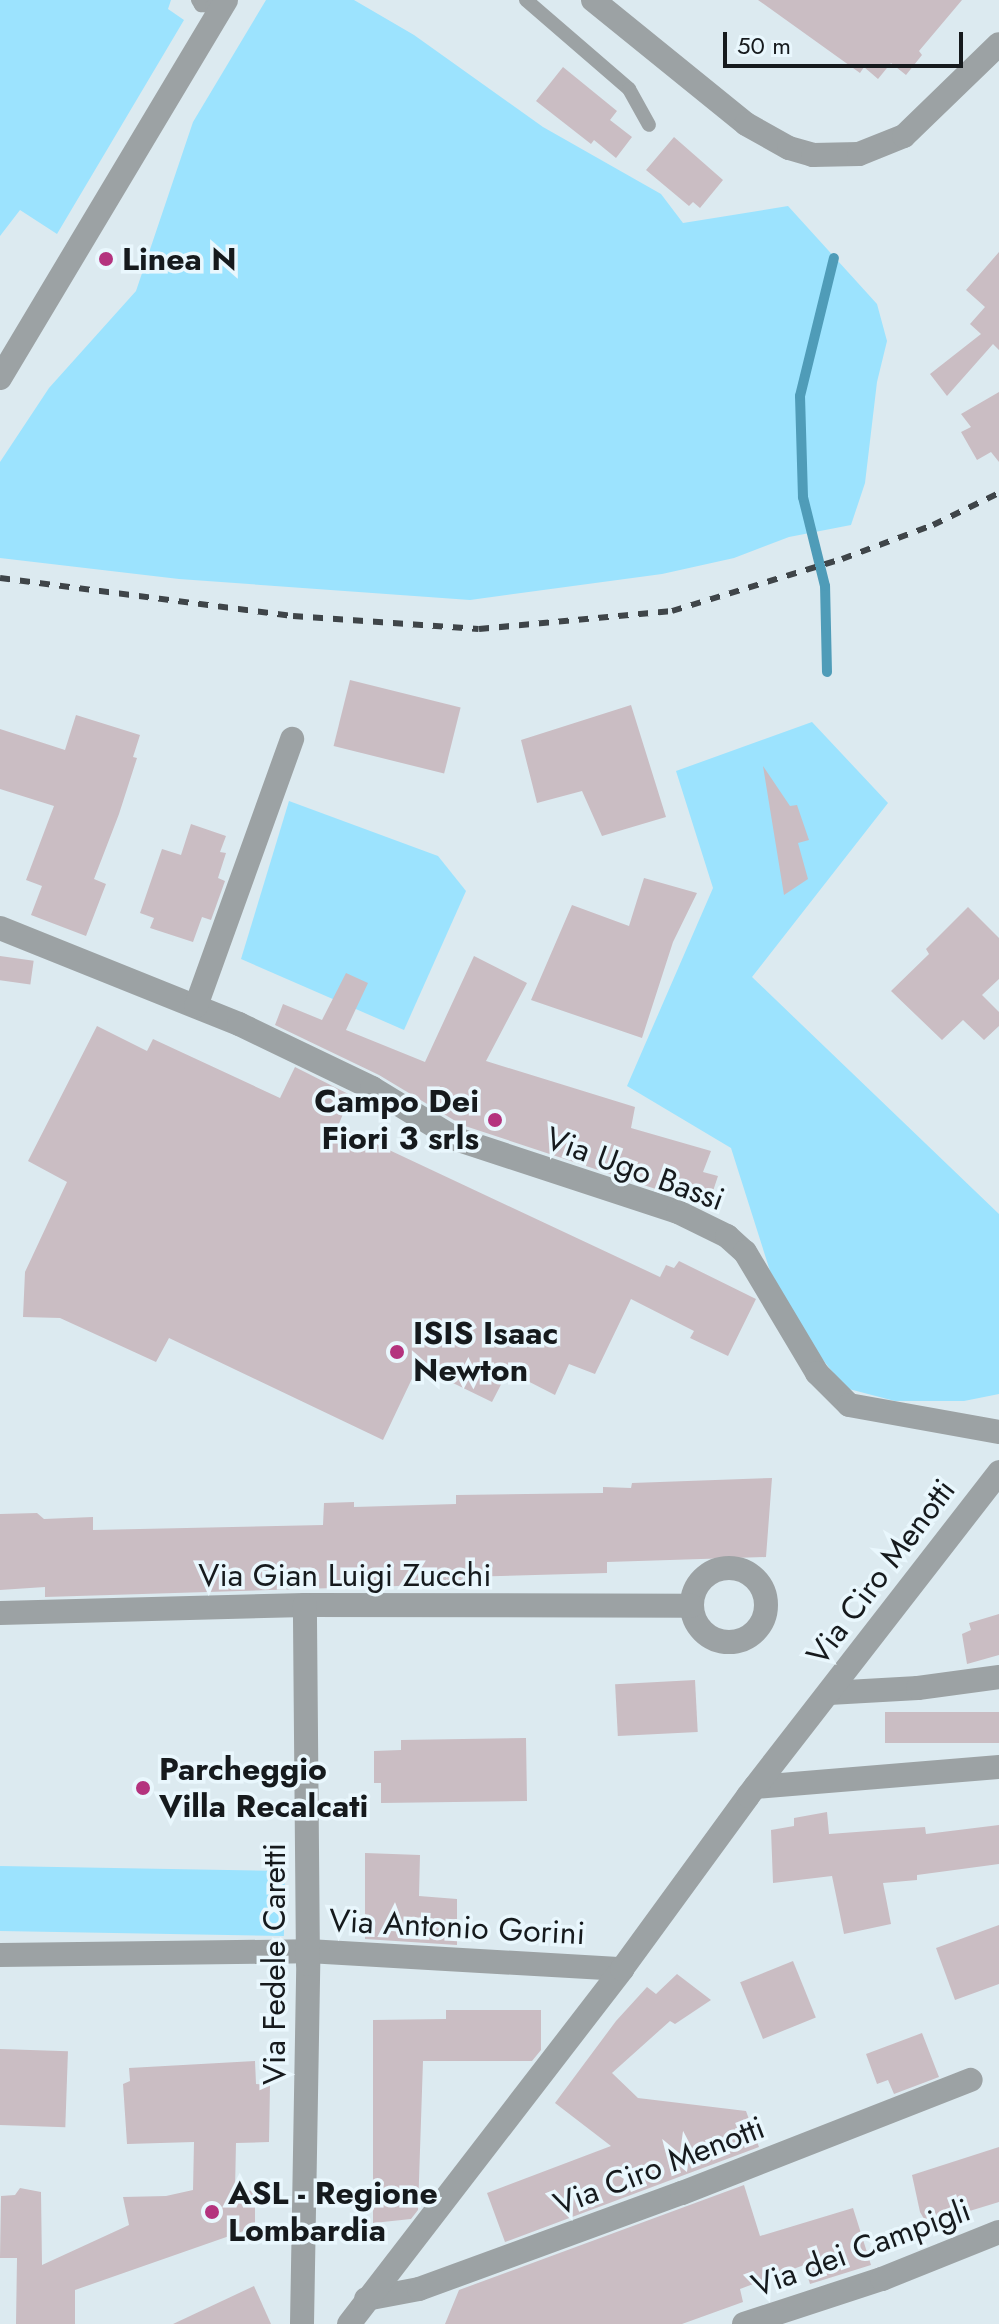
<!DOCTYPE html>
<style>
body{margin:0}
#map{position:relative;width:999px;height:2324px;overflow:hidden;background:#dceaf0;font-family:Jost,sans-serif}
div>[style]{position:absolute}
[style*='--x']{left:calc(var(--x)*1px);top:calc(var(--y)*1px);width:calc(var(--w)*1px);rotate:calc(var(--a)*1deg)}
.green>*{inset:0;background:#9ce3fe;transform-origin:0 0}
.stream>*{height:10px;margin:-5px;padding:0 5px;transform-origin:5px;border-radius:5px;background:#4f9cb8}
.building>*{inset:0;background:#cabdc3;transform-origin:0 0}
.service>*{height:14px;margin:-7px;padding:0 7px;transform-origin:7px;border-radius:7px;background:#9ca2a4}
.minor>*{height:24px;margin:-12px;padding:0 12px;transform-origin:12px;border-radius:12px;background:#9ca2a4}
.minor>.ring{margin:-12px;padding:0;box-sizing:content-box;background:none;border:24px solid #9ca2a4;border-radius:50%}
.tertiary>*{height:24px;margin:-12px;padding:0 12px;transform-origin:12px;border-radius:12px;background:#9ca2a4}
.rail>*{height:6px;margin-top:-3px;transform-origin:0;background:repeating-linear-gradient(90deg,#3f4549 0 10px,transparent 0 20px)}
.dots>*{width:22px;height:22px;translate:-50% -50%;box-sizing:border-box;border:4px solid #e9f7fd;border-radius:50%}
span{translate:-50% -50%;white-space:nowrap;text-align:center;line-height:1.15;-webkit-text-stroke:7px #e9f7fd;paint-order:stroke}
.poi-label{font-size:32px;color:#161a1d;font-weight:700}
.left{translate:0 -50%;text-align:left}
.right{translate:-100% -50%;text-align:right}
.street-label{font-size:32px;color:#161a1d}
.scale{position:absolute;left:723px;top:32px;width:240px;height:36px;box-sizing:border-box;border:4px solid #161a1d;border-top:0;padding-left:10px;font-size:24px;line-height:28px;white-space:nowrap;color:#161a1d;-webkit-text-stroke:6px #e9f7fd;paint-order:stroke}
</style>
<div id="map">
<div class="green">
<i style="clip-path:polygon(0 0,171px 0,168px 9px,184px 20px,57px 234px,20px 210px,0 236px)"></i>
<i style="clip-path:polygon(266px 0,354px 0,414px 35px,543px 127px,661px 194px,683px 223px,788px 206px,877px 304px,887px 341px,877px 382px,865px 483px,851px 525px,789px 537px,734px 558px,662px 574px,470px 600px,179px 579px,0 558px,0 462px,49px 388px,136px 291px,193px 122px)"></i>
<i style="clip-path:polygon(812px 722px,888px 803px,752px 977px,999px 1214px,999px 1394px,964px 1401px,895px 1401px,845px 1388px,809px 1342px,770px 1271px,731px 1148px,627px 1086px,713px 888px,676px 771px)"></i>
<i style="clip-path:polygon(289px 801px,438px 856px,466px 891px,404px 1030px,241px 959px)"></i>
<i style="left:285px;top:1871px;width:65px;height:285px;rotate:91deg"></i>
</div>
<div class="stream">
<i style="--x:827;--y:672;--w:86;--a:-91.3"></i>
<i style="--x:825;--y:586;--w:92;--a:-103.9"></i>
<i style="--x:803;--y:497;--w:101;--a:-91.7"></i>
<i style="--x:800;--y:396;--w:142;--a:-76.2"></i>
</div>
<div class="building">
<i style="clip-path:polygon(758px 0,962px 0,919px 51px,922px 55px,906px 75px,891px 63px,878px 79px,864px 67px,860px 73px)"></i>
<i style="clip-path:polygon(563px 67px,617px 111px,610px 120px,632px 137px,616px 158px,594px 140px,591px 144px,536px 101px)"></i>
<i style="clip-path:polygon(674px 137px,723px 180px,700px 208px,693px 202px,689px 206px,646px 170px)"></i>
<i style="clip-path:polygon(999px 252px,999px 350px,993px 344px,947px 396px,930px 374px,981px 334px,970px 324px,985px 307px,966px 290px)"></i>
<i style="clip-path:polygon(999px 392px,999px 462px,991px 452px,977px 460px,961px 432px,971px 427px,961px 414px)"></i>
<i style="left:350px;top:680px;width:114px;height:68px;rotate:14deg"></i>
<i style="clip-path:polygon(631px 705px,666px 817px,602px 836px,582px 791px,537px 803px,521px 740px)"></i>
<i style="clip-path:polygon(76px 715px,140px 735px,133px 757px,137px 758px,119px 814px,94px 879px,106px 884px,86px 936px,31px 915px,42px 886px,26px 880px,54px 806px,0 789px,0 729px,65px 750px)"></i>
<i style="clip-path:polygon(763px 766px,790px 806px,797px 805px,809px 840px,798px 843px,808px 879px,784px 895px)"></i>
<i style="clip-path:polygon(191px 824px,226px 836px,220px 852px,226px 853px,218px 878px,225px 881px,211px 920px,202px 917px,193px 942px,150px 928px,154px 918px,140px 913px,162px 849px,181px 855px)"></i>
<i style="clip-path:polygon(644px 878px,697px 893px,673px 942px,642px 1038px,531px 1000px,572px 905px,629px 926px)"></i>
<i style="clip-path:polygon(968px 907px,999px 938px,999px 979px,982px 995px,999px 1012px,999px 1026px,984px 1040px,963px 1020px,942px 1040px,891px 991px,929px 954px,926px 949px)"></i>
<i style="left:0;top:956px;width:34px;height:24px;rotate:8deg"></i>
<i style="clip-path:polygon(474px 956px,527px 983px,486px 1061px,635px 1107px,631px 1128px,711px 1151px,703px 1172px,718px 1176px,707px 1209px,683px 1198px,462px 1125px,379px 1075px,275px 1025px,283px 1004px,322px 1020px,346px 973px,368px 983px,346px 1030px,425px 1062px)"></i>
<i style="clip-path:polygon(97px 1026px,147px 1051px,153px 1039px,280px 1098px,295px 1067px,374px 1107px,373px 1110px,348px 1102px,338px 1126px,660px 1277px,666px 1265px,674px 1268px,679px 1261px,756px 1299px,728px 1356px,690px 1338px,694px 1331px,631px 1299px,595px 1374px,569px 1364px,555px 1395px,508px 1371px,492px 1402px,418px 1366px,383px 1440px,169px 1338px,156px 1362px,60px 1318px,23px 1317px,25px 1272px,67px 1182px,28px 1161px)"></i>
<i style="clip-path:polygon(772px 1478px,766px 1557px,607px 1562px,607px 1573px,463px 1577px,461px 1584px,45px 1597px,45px 1587px,0 1590px,0 1514px,37px 1513px,44px 1519px,93px 1517px,93px 1530px,323px 1525px,324px 1503px,354px 1502px,354px 1507px,456px 1504px,456px 1495px,603px 1493px,603px 1487px,631px 1488px,632px 1483px)"></i>
<i style="clip-path:polygon(999px 1614px,999px 1655px,967px 1664px,962px 1634px,971px 1630px,969px 1623px)"></i>
<i style="left:695px;top:1680px;width:52px;height:80px;rotate:87deg"></i>
<i style="left:999px;top:1712px;width:31px;height:114px;rotate:90deg"></i>
<i style="clip-path:polygon(526px 1738px,527px 1801px,381px 1803px,381px 1783px,374px 1783px,374px 1751px,401px 1750px,401px 1740px)"></i>
<i style="clip-path:polygon(827px 1812px,829px 1834px,925px 1827px,926px 1834px,999px 1825px,999px 1864px,917px 1875px,917px 1880px,883px 1883px,891px 1924px,844px 1934px,832px 1876px,773px 1883px,771px 1830px,794px 1826px,794px 1818px)"></i>
<i style="clip-path:polygon(365px 1853px,420px 1855px,419px 1896px,457px 1899px,457px 1945px,365px 1939px)"></i>
<i style="clip-path:polygon(999px 1925px,999px 1984px,955px 2000px,936px 1948px)"></i>
<i style="left:793px;top:1961px;width:61px;height:57px;rotate:68deg"></i>
<i style="clip-path:polygon(677px 1974px,711px 2000px,675px 2024px,670px 2021px,612px 2073px,638px 2098px,746px 2111px,759px 2147px,505px 2242px,487px 2193px,611px 2146px,555px 2103px,616px 2021px,647px 1987px,656px 1994px)"></i>
<i style="clip-path:polygon(446px 2010px,541px 2010px,541px 2050px,532px 2061px,423px 2061px,418px 2210px,411px 2219px,373px 2223px,373px 2020px,446px 2019px)"></i>
<i style="clip-path:polygon(922px 2033px,939px 2077px,894px 2094px,888px 2080px,877px 2084px,866px 2054px)"></i>
<i style="left:0;top:2049px;width:68px;height:76px;rotate:2deg"></i>
<i style="clip-path:polygon(255px 2061px,256px 2084px,270px 2085px,269px 2142px,236px 2143px,235px 2190px,255px 2191px,255px 2227px,75px 2290px,75px 2324px,16px 2324px,17px 2258px,0 2258px,1px 2196px,15px 2195px,20px 2188px,41px 2192px,42px 2265px,129px 2225px,123px 2197px,166px 2196px,193px 2190px,194px 2142px,127px 2144px,123px 2084px,130px 2081px,129px 2068px)"></i>
<i style="clip-path:polygon(999px 2147px,999px 2202px,927px 2224px,920px 2212px,912px 2175px)"></i>
<i style="clip-path:polygon(744px 2185px,760px 2236px,853px 2208px,871px 2265px,810px 2284px,804px 2265px,740px 2289px,743px 2302px,682px 2324px,445px 2324px,459px 2290px)"></i>
<i style="clip-path:polygon(254px 2286px,271px 2324px,173px 2324px)"></i>
</div>
<div class="service">
<i style="--x:198;--y:0;--w:6;--a:59"></i>
<i style="--x:201;--y:5;--w:11;--a:5"></i>
<i style="--x:212;--y:6;--w:14;--a:-17"></i>
<i style="--x:526;--y:0;--w:136;--a:40.8"></i>
<i style="--x:629;--y:89;--w:41;--a:60.9"></i>
</div>
<div class="minor">
<i style="--x:593;--y:0;--w:197;--a:39"></i>
<i style="--x:746;--y:124;--w:49;--a:29.2"></i>
<i style="--x:789;--y:148;--w:25;--a:16"></i>
<i style="--x:813;--y:155;--w:46;--a:-1.2"></i>
<i style="--x:859;--y:154;--w:48;--a:-21.8"></i>
<i style="--x:904;--y:136;--w:132;--a:-44.1"></i>
<i style="--x:0;--y:928;--w:258;--a:21.9"></i>
<i style="--x:239;--y:1024;--w:148;--a:25.7"></i>
<i style="--x:372;--y:1088;--w:98;--a:31.3"></i>
<i style="--x:456;--y:1139;--w:234;--a:18.2"></i>
<i style="--x:678;--y:1212;--w:55;--a:26.1"></i>
<i style="--x:727;--y:1236;--w:24;--a:42"></i>
<i style="--x:745;--y:1252;--w:141;--a:59.2"></i>
<i style="--x:817;--y:1373;--w:45;--a:45"></i>
<i style="--x:849;--y:1405;--w:152;--a:10.2"></i>
<i style="--x:196;--y:1006;--w:284;--a:-70.2"></i>
<i class="ring" style="left:692px;top:1568px;width:50px;height:50px"></i>
<i style="--x:0;--y:1613;--w:305;--a:-1.5"></i>
<i style="--x:305;--y:1605;--w:386;--a:0.1"></i>
<i style="--x:829;--y:1693;--w:89;--a:-3.2"></i>
<i style="--x:918;--y:1688;--w:82;--a:-7.7"></i>
<i style="--x:755;--y:1787;--w:245;--a:-4.7"></i>
<i style="--x:0;--y:1955;--w:308;--a:-0.7"></i>
<i style="--x:308;--y:1951;--w:315;--a:3.3"></i>
<i style="--x:366;--y:2299;--w:54;--a:-10.7"></i>
<i style="--x:419;--y:2289;--w:280;--a:-20.1"></i>
<i style="--x:682;--y:2193;--w:310;--a:-21.4"></i>
<i style="--x:302;--y:2324;--w:360;--a:-89"></i>
<i style="--x:308;--y:1964;--w:359;--a:-90.5"></i>
<i style="--x:349;--y:2324;--w:448;--a:-52.4"></i>
<i style="--x:622;--y:1969;--w:214;--a:-53.9"></i>
<i style="--x:748;--y:1796;--w:410;--a:-52.2"></i>
</div>
<div class="tertiary">
<i style="--x:0;--y:378;--w:440;--a:-59.1"></i>
<i style="--x:744;--y:2324;--w:145;--a:-18.1"></i>
<i style="--x:882;--y:2279;--w:126;--a:-21.9"></i>
</div>
<div class="rail">
<i style="--x:0;--y:578;--w:295;--a:7.4"></i>
<i style="--x:293;--y:616;--w:186;--a:4"></i>
<i style="--x:479;--y:629;--w:194;--a:-5.3"></i>
<i style="--x:672;--y:611;--w:178;--a:-17"></i>
<i style="--x:842;--y:559;--w:97;--a:-20.5"></i>
<i style="--x:933;--y:525;--w:73;--a:-25.9"></i>
</div>
<div class="dots">
<i style="left:106px;top:259px;background:#b4337e"></i>
<i style="left:495px;top:1120px;background:#b4337e"></i>
<i style="left:397px;top:1352px;background:#b4337e"></i>
<i style="left:143px;top:1788px;background:#b4337e"></i>
<i style="left:212px;top:2212px;background:#b4337e"></i>
</div>
<div class="poi-label">
<span class="left" style="left:122px;top:259px">Linea N</span>
<span class="right" style="left:479px;top:1120px">Campo Dei<br>Fiori 3 srls</span>
<span class="left" style="left:413px;top:1352px">ISIS Isaac<br>Newton</span>
<span class="left" style="left:159px;top:1788px">Parcheggio<br>Villa Recalcati</span>
<span class="left" style="left:228px;top:2212px">ASL - Regione<br>Lombardia</span>
</div>
<div class="street-label">
<span style="left:635px;top:1169px;rotate:20deg">Via Ugo Bassi</span>
<span style="left:881px;top:1572px;rotate:-53deg">Via Ciro Menotti</span>
<span style="left:345px;top:1575px">Via Gian Luigi Zucchi</span>
<span style="left:457px;top:1927px;rotate:3deg">Via Antonio Gorini</span>
<span style="left:274px;top:1964px;rotate:-90deg">Via Fedele Caretti</span>
<span style="left:659px;top:2166px;rotate:-21deg">Via Ciro Menotti</span>
<span style="left:861px;top:2248px;rotate:-20deg">Via dei Campigli</span>
</div>
<div class="scale">50 m</div>
</div>
